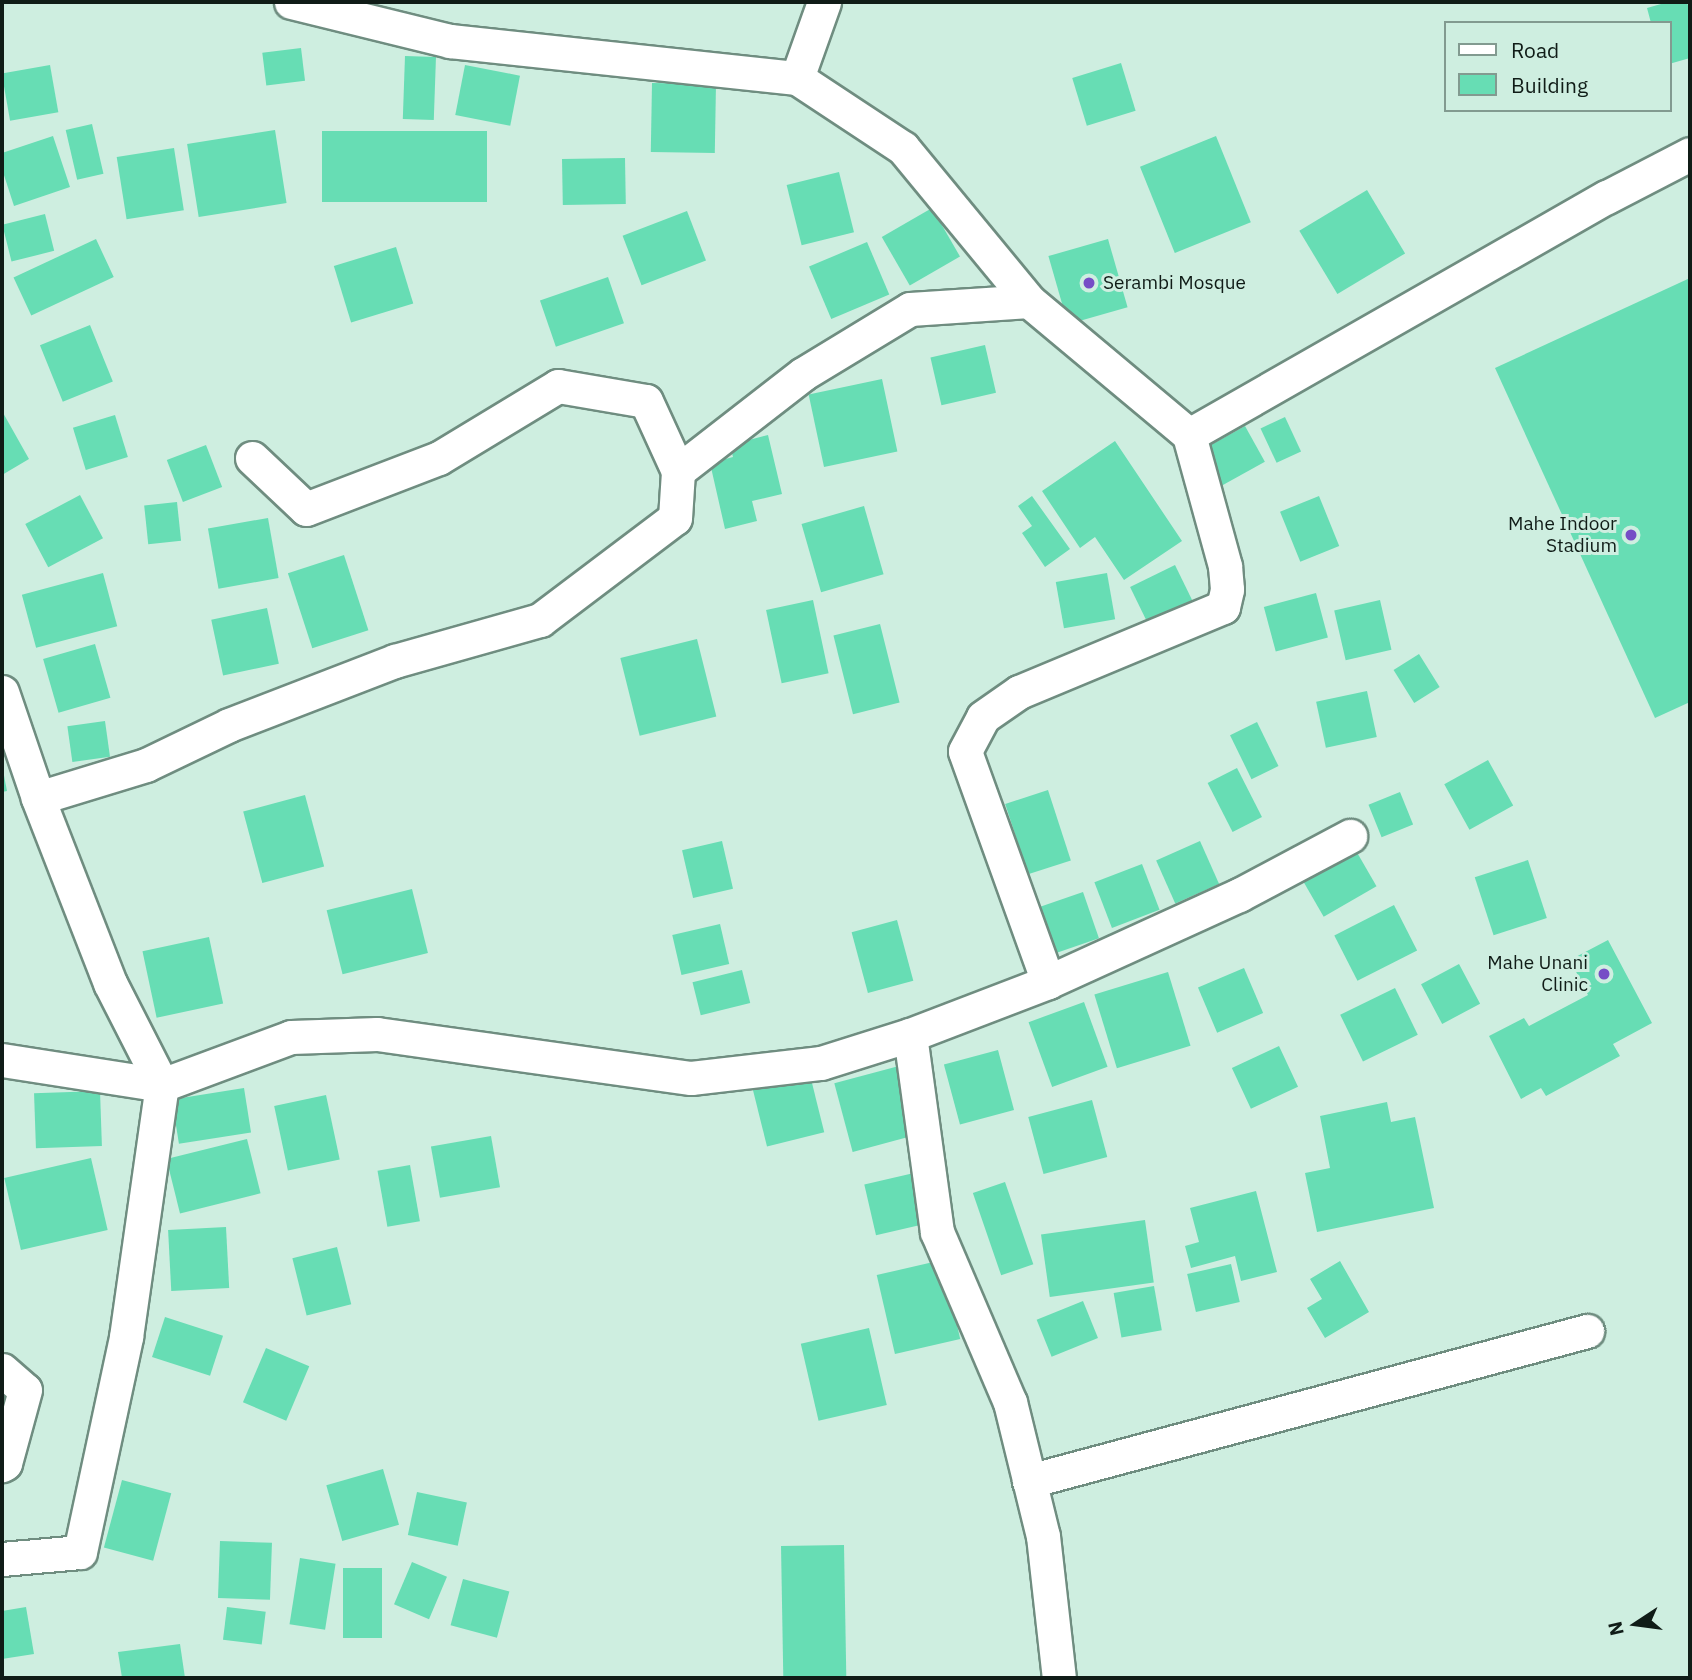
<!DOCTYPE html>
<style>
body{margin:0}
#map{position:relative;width:1692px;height:1680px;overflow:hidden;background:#ceeee0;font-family:"IBM Plex Sans",sans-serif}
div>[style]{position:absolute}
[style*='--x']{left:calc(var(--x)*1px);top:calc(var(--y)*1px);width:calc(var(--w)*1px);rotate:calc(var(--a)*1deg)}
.building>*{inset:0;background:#67ddb4;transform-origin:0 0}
.roads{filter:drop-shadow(2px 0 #6f8d80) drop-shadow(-2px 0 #6f8d80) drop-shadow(0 2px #6f8d80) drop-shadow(0 -2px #6f8d80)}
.street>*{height:33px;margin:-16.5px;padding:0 16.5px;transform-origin:16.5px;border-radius:16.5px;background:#fff}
.dots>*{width:19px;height:19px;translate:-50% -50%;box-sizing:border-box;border:4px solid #ceeee0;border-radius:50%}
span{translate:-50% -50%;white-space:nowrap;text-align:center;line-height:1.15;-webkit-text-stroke:6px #ceeee0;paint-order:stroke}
.poi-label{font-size:19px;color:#101c17}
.left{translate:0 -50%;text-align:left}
.right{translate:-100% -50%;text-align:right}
.frame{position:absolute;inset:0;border:4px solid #101c17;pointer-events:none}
.legend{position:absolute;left:1444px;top:21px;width:228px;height:91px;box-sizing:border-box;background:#ceeee0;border:2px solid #829a90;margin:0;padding:9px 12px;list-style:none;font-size:21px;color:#101c17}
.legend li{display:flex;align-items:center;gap:14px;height:35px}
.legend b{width:35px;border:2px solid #829a90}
.north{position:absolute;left:1601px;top:1589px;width:70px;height:70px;-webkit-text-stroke:5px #ceeee0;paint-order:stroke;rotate:257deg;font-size:19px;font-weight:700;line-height:28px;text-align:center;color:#101c17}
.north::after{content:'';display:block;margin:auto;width:24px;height:32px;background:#101c17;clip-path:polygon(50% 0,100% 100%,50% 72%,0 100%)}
</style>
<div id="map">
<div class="building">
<i style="clip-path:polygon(1668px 2px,1687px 2px,1690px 13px,1690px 58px,1669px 64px,1669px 23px,1651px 23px,1647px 8px)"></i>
<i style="left:301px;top:48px;width:33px;height:39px;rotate:83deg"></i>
<i style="left:405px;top:56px;width:31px;height:63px;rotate:2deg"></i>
<i style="left:1121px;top:63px;width:50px;height:51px;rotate:73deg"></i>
<i style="left:50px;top:65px;width:48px;height:49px;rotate:80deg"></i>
<i style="left:465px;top:65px;width:56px;height:51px;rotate:11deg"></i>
<i style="left:652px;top:83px;width:64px;height:69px;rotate:1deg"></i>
<i style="left:92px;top:124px;width:51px;height:27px;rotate:77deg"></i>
<i style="left:275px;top:130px;width:74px;height:89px;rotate:81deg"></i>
<i style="left:322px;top:131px;width:165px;height:71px"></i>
<i style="clip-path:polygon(53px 136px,70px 187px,14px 206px,2px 169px,2px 153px)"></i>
<i style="left:1216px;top:136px;width:93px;height:82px;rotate:68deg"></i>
<i style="left:174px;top:148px;width:63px;height:58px;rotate:81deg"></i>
<i style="left:625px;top:158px;width:46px;height:63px;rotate:89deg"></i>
<i style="left:839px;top:172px;width:62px;height:54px;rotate:76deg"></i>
<i style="left:1367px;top:190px;width:74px;height:79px;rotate:59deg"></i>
<i style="left:932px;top:208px;width:56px;height:58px;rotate:60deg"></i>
<i style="left:687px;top:211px;width:53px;height:69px;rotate:69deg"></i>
<i style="left:45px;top:214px;width:38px;height:44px;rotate:76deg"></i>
<i style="left:96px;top:239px;width:42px;height:91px;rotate:65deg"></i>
<i style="left:1108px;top:239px;width:71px;height:62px;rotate:74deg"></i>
<i style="left:867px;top:242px;width:57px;height:63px;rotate:67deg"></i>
<i style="left:396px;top:247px;width:59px;height:65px;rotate:73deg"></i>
<i style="left:608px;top:277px;width:49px;height:72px;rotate:71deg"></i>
<i style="clip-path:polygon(1690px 278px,1690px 702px,1655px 718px,1495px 368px)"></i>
<i style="left:90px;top:325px;width:61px;height:54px;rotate:68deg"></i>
<i style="left:985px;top:345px;width:49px;height:56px;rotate:77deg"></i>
<i style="left:882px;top:379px;width:74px;height:75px;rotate:78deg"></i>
<i style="clip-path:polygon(2px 411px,29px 459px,2px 475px)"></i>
<i style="left:115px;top:415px;width:44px;height:44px;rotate:73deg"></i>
<i style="left:1285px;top:417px;width:38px;height:27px;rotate:65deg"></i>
<i style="left:1245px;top:426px;width:41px;height:49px;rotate:61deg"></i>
<i style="clip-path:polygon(768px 435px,782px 494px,752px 501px,757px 521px,725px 529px,710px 463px,733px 457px,730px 445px)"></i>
<i style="clip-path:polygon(1115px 441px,1182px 541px,1124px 580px,1095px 537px,1080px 548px,1042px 491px)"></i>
<i style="left:206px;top:445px;width:45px;height:42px;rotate:69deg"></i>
<i style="left:80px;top:495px;width:49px;height:62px;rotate:62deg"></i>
<i style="clip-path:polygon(1032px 496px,1070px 549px,1045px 567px,1022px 533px,1032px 526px,1018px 506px)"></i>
<i style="left:1319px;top:496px;width:54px;height:42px;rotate:68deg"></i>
<i style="left:177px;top:502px;width:39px;height:33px;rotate:84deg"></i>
<i style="left:864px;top:506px;width:71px;height:65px;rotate:74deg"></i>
<i style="left:268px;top:518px;width:61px;height:61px;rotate:80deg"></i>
<i style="left:344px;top:555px;width:79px;height:59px;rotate:72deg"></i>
<i style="left:1175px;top:565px;width:49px;height:50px;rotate:64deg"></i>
<i style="left:103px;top:573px;width:55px;height:84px;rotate:75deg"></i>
<i style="left:1107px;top:573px;width:47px;height:52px;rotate:80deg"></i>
<i style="left:1316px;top:593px;width:46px;height:54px;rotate:75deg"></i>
<i style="left:813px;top:600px;width:75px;height:48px;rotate:78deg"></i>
<i style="left:1380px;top:600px;width:51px;height:47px;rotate:77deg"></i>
<i style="left:267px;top:608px;width:57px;height:57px;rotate:78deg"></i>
<i style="left:880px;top:624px;width:81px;height:48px;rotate:76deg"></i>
<i style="left:697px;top:639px;width:80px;height:79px;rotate:76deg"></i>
<i style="left:95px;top:644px;width:56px;height:54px;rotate:74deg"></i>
<i style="left:1419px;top:654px;width:39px;height:30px;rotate:58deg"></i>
<i style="left:1367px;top:691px;width:47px;height:52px;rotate:78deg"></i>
<i style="left:105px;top:721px;width:36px;height:38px;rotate:82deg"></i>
<i style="left:1257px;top:722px;width:49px;height:30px;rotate:64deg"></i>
<i style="left:1488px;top:760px;width:52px;height:50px;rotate:61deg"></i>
<i style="clip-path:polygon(2px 765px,7px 791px,2px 792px)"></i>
<i style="left:1237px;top:768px;width:55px;height:33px;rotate:63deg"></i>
<i style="left:1048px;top:790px;width:74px;height:45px;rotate:72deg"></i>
<i style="left:1400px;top:792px;width:35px;height:34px;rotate:68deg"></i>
<i style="left:305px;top:795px;width:74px;height:64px;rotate:75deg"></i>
<i style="left:722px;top:841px;width:49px;height:41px;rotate:77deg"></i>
<i style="left:1200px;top:841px;width:47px;height:48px;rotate:66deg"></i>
<i style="left:1355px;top:849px;width:43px;height:61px;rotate:60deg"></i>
<i style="left:1528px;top:860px;width:61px;height:56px;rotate:72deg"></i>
<i style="left:1142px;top:864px;width:49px;height:51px;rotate:69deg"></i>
<i style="left:412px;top:889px;width:66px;height:88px;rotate:76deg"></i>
<i style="left:1083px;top:892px;width:49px;height:46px;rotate:71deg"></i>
<i style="left:1394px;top:905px;width:51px;height:67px;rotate:63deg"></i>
<i style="left:897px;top:920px;width:63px;height:47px;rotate:75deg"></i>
<i style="left:720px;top:924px;width:41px;height:49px;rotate:77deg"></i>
<i style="left:209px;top:937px;width:68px;height:68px;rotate:78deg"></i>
<i style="clip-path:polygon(1608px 940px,1652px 1023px,1613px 1044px,1620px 1056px,1546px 1096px,1541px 1088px,1521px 1099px,1489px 1036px,1524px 1018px,1529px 1026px,1588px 995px,1570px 960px)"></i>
<i style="left:1459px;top:964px;width:45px;height:43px;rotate:62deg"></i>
<i style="left:1244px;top:968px;width:49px;height:50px;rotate:67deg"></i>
<i style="left:742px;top:970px;width:34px;height:51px;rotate:76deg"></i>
<i style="left:1168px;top:972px;width:77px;height:77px;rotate:73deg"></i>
<i style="left:1395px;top:988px;width:52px;height:61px;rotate:64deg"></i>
<i style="left:1084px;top:1002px;width:69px;height:59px;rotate:70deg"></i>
<i style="left:1279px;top:1046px;width:45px;height:52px;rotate:65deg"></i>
<i style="left:998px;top:1050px;width:62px;height:56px;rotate:75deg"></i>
<i style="left:899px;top:1066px;width:71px;height:67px;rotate:75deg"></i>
<i style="left:809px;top:1071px;width:63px;height:59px;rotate:76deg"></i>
<i style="left:244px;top:1088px;width:45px;height:73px;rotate:81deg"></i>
<i style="left:100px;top:1091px;width:55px;height:66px;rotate:88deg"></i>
<i style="left:326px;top:1095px;width:66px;height:53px;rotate:78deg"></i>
<i style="left:1092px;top:1100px;width:59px;height:66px;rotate:75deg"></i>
<i style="clip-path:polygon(1387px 1102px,1391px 1122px,1415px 1117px,1434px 1208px,1317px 1232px,1305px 1173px,1330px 1168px,1320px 1116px)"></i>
<i style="left:491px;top:1136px;width:52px;height:61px;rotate:80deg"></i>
<i style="left:247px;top:1139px;width:56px;height:83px;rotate:76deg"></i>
<i style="left:91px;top:1158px;width:74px;height:89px;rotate:77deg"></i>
<i style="left:410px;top:1165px;width:57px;height:33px;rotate:80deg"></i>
<i style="left:914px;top:1173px;width:52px;height:51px;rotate:77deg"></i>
<i style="left:1005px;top:1182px;width:87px;height:34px;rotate:71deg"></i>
<i style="clip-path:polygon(1256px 1191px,1277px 1272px,1241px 1281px,1235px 1256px,1191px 1268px,1185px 1246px,1199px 1242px,1190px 1208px)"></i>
<i style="left:1145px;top:1220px;width:63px;height:105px;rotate:82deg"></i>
<i style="left:226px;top:1227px;width:61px;height:58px;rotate:87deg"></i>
<i style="left:337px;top:1247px;width:59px;height:46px;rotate:76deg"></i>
<i style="left:942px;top:1260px;width:81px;height:67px;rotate:77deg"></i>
<i style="clip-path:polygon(1340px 1261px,1369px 1312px,1325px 1338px,1307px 1308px,1322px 1299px,1310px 1279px)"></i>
<i style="left:1231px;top:1264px;width:39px;height:45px;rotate:77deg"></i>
<i style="left:1154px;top:1286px;width:45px;height:41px;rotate:80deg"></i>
<i style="left:1083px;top:1301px;width:40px;height:50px;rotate:68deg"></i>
<i style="left:165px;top:1317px;width:61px;height:42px;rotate:18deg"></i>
<i style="left:869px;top:1328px;width:79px;height:70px;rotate:77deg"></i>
<i style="left:266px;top:1348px;width:47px;height:59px;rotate:23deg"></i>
<i style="left:383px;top:1469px;width:58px;height:59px;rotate:74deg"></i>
<i style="left:122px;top:1480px;width:51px;height:70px;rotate:15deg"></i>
<i style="left:417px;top:1492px;width:51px;height:44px;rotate:12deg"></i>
<i style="left:220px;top:1541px;width:52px;height:57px;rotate:2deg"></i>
<i style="left:844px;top:1545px;width:133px;height:63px;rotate:89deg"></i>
<i style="left:300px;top:1558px;width:36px;height:67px;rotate:9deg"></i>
<i style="left:412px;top:1562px;width:38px;height:46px;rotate:23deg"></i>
<i style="left:343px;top:1568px;width:39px;height:70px"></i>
<i style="left:463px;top:1579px;width:48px;height:48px;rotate:15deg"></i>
<i style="clip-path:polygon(26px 1607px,34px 1654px,2px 1659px,2px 1611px)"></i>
<i style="left:227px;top:1607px;width:39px;height:33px;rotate:7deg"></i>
<i style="clip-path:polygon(180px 1644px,185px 1678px,122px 1678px,118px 1652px)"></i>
</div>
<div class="roads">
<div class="street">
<i style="--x:291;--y:2;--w:164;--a:13.8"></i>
<i style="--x:450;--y:41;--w:349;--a:6.1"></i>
<i style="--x:797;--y:78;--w:127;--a:33.4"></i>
<i style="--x:903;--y:148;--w:198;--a:50.5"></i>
<i style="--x:1029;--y:301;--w:209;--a:39.9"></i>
<i style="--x:1189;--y:435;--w:481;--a:-29.7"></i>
<i style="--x:1607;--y:197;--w:93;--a:-27.4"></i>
<i style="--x:797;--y:78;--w:81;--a:-70.4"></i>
<i style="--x:252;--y:458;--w:74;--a:43.4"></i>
<i style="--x:306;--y:509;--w:142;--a:-21"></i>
<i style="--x:439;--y:458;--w:139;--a:-31.2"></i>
<i style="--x:558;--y:386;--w:89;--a:9.7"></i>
<i style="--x:646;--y:401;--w:77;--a:65.4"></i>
<i style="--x:678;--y:471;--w:158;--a:-37.8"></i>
<i style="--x:803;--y:374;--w:125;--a:-31.3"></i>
<i style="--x:910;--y:309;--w:119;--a:-3.8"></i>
<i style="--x:2;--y:692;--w:112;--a:71.2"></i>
<i style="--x:38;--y:798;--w:113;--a:-17"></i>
<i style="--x:146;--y:765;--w:92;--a:-25.7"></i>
<i style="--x:229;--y:725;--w:178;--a:-21.1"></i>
<i style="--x:395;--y:661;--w:151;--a:-15.8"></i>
<i style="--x:540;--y:620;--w:169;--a:-37.1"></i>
<i style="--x:675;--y:518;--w:47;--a:-86.3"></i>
<i style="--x:1048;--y:982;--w:245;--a:-109.8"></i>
<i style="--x:965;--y:751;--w:38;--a:-62"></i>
<i style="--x:983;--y:717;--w:44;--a:-34.8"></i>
<i style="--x:1019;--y:692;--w:221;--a:-22.6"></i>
<i style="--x:1223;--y:607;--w:18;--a:-77"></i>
<i style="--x:1227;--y:589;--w:23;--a:-95"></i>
<i style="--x:1225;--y:566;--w:136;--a:-105.4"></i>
<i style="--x:910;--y:1035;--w:199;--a:82.2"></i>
<i style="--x:937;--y:1232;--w:185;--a:66.8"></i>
<i style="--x:1010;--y:1402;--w:138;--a:76.2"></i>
<i style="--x:1043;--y:1536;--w:143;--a:83.6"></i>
<i style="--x:2;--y:1060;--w:162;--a:8.9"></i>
<i style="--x:162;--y:1085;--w:138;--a:-20.4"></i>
<i style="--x:291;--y:1037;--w:86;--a:-2"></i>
<i style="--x:377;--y:1034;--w:317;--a:8"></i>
<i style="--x:691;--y:1078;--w:131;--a:-6.6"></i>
<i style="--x:821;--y:1063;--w:93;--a:-17.5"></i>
<i style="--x:910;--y:1035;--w:148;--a:-21"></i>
<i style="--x:1048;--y:982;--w:210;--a:-24.5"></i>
<i style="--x:1239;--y:895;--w:126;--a:-28"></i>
<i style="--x:2;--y:1370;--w:30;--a:41"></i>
<i style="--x:25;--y:1390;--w:76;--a:105.3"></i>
<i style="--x:5;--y:1463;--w:4;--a:146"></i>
<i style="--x:1029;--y:1481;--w:578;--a:-15.05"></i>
<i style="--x:2;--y:1559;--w:78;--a:-5.1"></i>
<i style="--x:80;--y:1552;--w:220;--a:-77.9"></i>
<i style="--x:126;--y:1337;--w:255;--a:-81.9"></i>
<i style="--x:162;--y:1085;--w:114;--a:-117"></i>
<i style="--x:110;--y:983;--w:199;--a:-111.3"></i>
</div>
</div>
<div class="dots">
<i style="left:1089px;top:283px;background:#764dc6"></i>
<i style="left:1631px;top:535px;background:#764dc6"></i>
<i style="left:1604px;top:974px;background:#764dc6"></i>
</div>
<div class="poi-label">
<span class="left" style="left:1103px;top:283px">Serambi Mosque</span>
<span class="right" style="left:1617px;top:535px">Mahe Indoor<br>Stadium</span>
<span class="right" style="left:1588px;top:974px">Mahe Unani<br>Clinic</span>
</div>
<div class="frame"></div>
<ul class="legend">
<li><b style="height:9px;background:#fff"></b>Road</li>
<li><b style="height:19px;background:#67ddb4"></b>Building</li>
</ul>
<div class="north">N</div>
</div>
